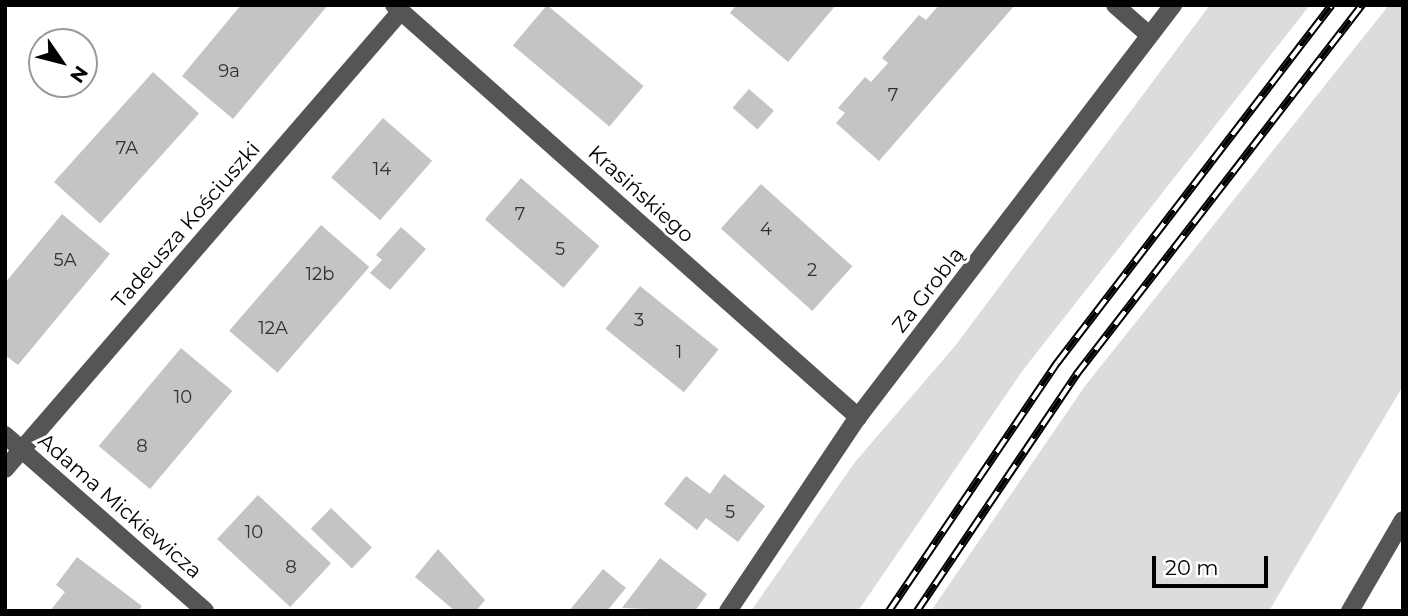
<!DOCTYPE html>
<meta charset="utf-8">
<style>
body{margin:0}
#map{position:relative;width:1408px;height:616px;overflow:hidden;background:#fff;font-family:Montserrat,sans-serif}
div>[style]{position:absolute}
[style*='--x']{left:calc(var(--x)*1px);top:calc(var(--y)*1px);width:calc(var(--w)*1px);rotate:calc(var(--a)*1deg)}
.green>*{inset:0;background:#dcdcdc}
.building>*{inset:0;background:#c4c4c4;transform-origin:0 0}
.minor>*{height:18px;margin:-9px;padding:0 9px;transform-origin:9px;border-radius:9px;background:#555}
.rail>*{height:8px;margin-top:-4px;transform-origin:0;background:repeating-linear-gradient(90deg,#fff 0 16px,#000 0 32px);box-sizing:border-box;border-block:2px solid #000}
span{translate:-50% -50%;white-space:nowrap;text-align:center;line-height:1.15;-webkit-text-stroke:6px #fff;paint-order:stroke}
.number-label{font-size:18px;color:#313131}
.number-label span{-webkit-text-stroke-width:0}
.street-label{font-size:21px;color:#000}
.frame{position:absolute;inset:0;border:7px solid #000;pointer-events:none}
.north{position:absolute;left:28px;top:28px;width:70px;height:70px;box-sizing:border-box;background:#fff;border:2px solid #999;border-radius:50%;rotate:125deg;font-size:19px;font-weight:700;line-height:28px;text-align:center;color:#000}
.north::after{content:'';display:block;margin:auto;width:24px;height:32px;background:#000;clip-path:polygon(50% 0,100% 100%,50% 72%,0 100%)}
.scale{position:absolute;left:1152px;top:556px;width:116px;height:32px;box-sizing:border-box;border:4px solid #000;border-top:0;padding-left:9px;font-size:21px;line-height:24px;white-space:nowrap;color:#000;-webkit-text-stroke:5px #fff;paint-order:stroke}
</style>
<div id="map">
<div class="green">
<i style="clip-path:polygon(1210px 5px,1310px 5px,1023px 370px,858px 611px,751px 611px,855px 462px,955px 346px)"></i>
<i style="clip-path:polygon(1389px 5px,1403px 5px,1403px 386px,1269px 611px,931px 611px,1085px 386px)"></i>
</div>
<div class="building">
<i style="clip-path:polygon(241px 5px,328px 5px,233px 119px,182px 76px)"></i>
<i style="left:547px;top:5px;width:126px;height:53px;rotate:40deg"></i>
<i style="clip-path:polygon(736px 5px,836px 5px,788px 62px,730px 13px)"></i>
<i style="clip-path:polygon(939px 5px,1015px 5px,879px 161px,836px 123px,845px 113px,838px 108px,865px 77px,871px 82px,888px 63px,882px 58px,919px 15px,926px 20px)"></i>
<i style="left:153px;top:72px;width:62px;height:148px;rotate:42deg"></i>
<i style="left:749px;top:89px;width:33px;height:25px;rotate:41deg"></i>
<i style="left:383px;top:118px;width:65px;height:79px;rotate:41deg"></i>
<i style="left:521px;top:178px;width:104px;height:55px;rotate:41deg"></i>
<i style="left:761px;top:184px;width:123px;height:60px;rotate:42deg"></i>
<i style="clip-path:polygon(62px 214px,110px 254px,18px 365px,5px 355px,5px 283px)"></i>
<i style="left:321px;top:225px;width:64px;height:140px;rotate:41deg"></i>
<i style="clip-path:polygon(401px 227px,426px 249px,390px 290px,370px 273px,382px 260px,376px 255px)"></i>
<i style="left:640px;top:286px;width:101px;height:55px;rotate:39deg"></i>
<i style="left:181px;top:348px;width:67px;height:128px;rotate:40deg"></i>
<i style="clip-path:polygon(724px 474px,765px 506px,738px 542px,706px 518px,697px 530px,664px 504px,686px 476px,710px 494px)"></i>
<i style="left:258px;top:495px;width:100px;height:60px;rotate:43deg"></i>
<i style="left:331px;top:508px;width:57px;height:29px;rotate:44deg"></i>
<i style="clip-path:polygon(438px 549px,485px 600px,476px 611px,455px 611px,415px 577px)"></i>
<i style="clip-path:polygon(77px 557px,142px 606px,138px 611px,50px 611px,65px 592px,56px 585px)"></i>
<i style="clip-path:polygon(660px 558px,707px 594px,695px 611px,622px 608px)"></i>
<i style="clip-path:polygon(603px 569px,626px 588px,607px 611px,569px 611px)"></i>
</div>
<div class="minor">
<i style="--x:394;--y:5;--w:621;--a:41.6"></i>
<i style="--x:1115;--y:5;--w:45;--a:41.4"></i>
<i style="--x:5;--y:435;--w:266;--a:41.3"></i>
<i style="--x:5;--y:469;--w:605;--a:-49.15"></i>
<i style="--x:728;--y:611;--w:234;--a:-56.2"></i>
<i style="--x:858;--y:417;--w:519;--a:-52.6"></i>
<i style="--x:1350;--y:611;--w:105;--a:-59.8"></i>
</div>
<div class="rail">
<i style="--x:889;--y:611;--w:300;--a:-55.9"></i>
<i style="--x:1057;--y:363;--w:451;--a:-52.5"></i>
<i style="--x:917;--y:611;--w:285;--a:-56"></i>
<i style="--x:1076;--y:375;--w:468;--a:-52.3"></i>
</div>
<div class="number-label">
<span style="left:229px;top:71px">9a</span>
<span style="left:893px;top:95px">7</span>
<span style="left:127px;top:148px">7A</span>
<span style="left:382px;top:169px">14</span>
<span style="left:520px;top:214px">7</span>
<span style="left:766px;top:229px">4</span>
<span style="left:560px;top:249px">5</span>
<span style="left:65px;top:260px">5A</span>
<span style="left:812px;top:270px">2</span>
<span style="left:320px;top:274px">12b</span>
<span style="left:639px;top:320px">3</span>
<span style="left:273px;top:328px">12A</span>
<span style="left:679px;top:352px">1</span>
<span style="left:183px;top:397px">10</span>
<span style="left:142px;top:446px">8</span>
<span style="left:730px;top:512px">5</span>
<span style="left:254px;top:532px">10</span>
<span style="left:291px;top:567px">8</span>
</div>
<div class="street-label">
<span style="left:641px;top:194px;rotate:42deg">Krasińskiego</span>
<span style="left:186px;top:225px;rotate:-49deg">Tadeusza Kościuszki</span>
<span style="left:928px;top:290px;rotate:-52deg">Za Groblą</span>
<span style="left:120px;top:506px;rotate:41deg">Adama Mickiewicza</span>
</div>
<div class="frame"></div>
<div class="north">N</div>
<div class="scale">20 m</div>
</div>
